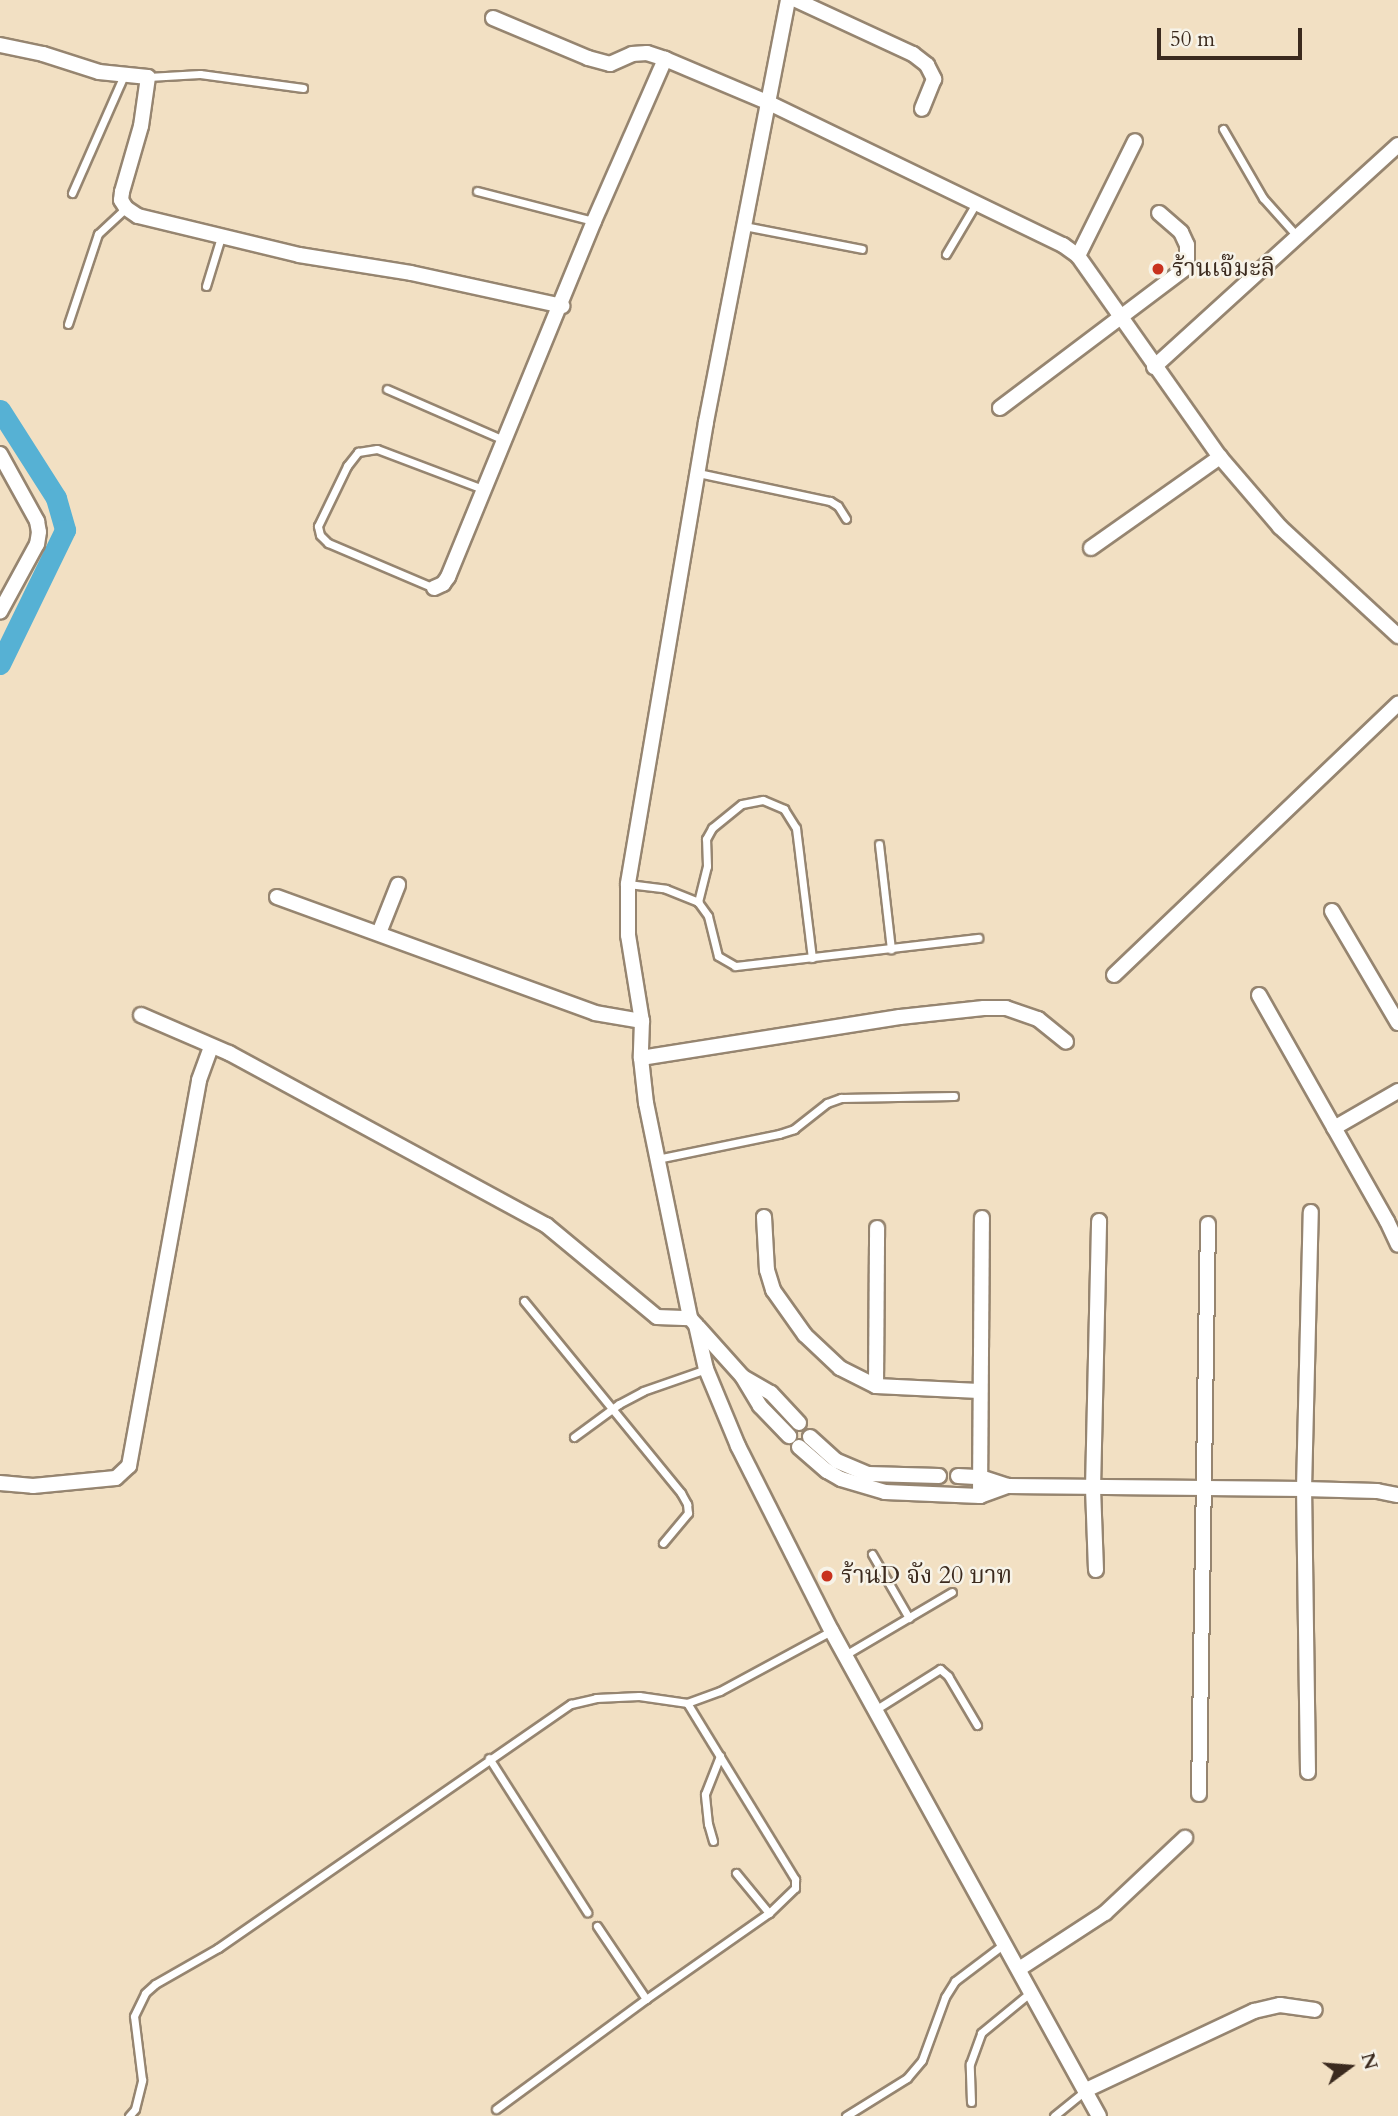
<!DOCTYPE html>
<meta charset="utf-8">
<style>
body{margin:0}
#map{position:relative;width:1398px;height:2116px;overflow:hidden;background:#f2e0c3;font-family:Cardo,"Noto Serif Thai",serif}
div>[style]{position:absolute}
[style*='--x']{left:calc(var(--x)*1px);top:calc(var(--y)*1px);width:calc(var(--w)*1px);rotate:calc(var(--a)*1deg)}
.canal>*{height:21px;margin:-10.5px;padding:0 10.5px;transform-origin:10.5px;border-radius:10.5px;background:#56b1d4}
.roads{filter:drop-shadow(2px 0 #968570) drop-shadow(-2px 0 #968570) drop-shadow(0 2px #968570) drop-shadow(0 -2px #968570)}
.lane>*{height:7px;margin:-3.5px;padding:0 3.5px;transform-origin:3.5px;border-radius:3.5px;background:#fff}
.street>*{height:14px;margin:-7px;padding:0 7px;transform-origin:7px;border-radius:7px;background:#fff}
.dots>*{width:19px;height:19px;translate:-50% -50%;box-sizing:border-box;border:4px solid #f7f3e8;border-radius:50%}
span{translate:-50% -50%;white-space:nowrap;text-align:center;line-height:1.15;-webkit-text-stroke:5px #f7f3e8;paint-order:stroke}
.poi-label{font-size:24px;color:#3b2a1e}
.left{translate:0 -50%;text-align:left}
.north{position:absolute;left:1314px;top:2032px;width:70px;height:70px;-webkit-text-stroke:5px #f7f3e8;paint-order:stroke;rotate:74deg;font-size:19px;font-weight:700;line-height:28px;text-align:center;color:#3b2a1e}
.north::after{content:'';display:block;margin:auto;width:24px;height:32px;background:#3b2a1e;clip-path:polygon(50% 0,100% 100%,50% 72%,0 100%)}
.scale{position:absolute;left:1157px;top:28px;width:145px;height:32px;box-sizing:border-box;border:4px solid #3b2a1e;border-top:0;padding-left:9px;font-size:21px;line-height:24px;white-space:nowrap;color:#3b2a1e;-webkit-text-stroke:5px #f7f3e8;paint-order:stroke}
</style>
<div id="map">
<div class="canal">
<i style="--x:0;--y:410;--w:104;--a:57.5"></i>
<i style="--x:56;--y:498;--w:33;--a:74"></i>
<i style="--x:65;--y:530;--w:149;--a:115.9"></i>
</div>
<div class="roads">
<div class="lane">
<i style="--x:148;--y:77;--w:52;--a:-3.3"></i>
<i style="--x:200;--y:74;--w:104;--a:7.7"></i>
<i style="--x:1223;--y:129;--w:80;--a:59.9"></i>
<i style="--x:1263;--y:198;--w:51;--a:48.2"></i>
<i style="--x:477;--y:191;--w:120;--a:14.5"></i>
<i style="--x:72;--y:193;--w:129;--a:-66.2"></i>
<i style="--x:744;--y:226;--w:120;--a:11"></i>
<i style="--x:946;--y:254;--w:57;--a:-59.4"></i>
<i style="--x:206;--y:286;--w:51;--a:-73"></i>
<i style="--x:68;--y:324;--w:95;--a:-71.6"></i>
<i style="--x:98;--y:234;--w:38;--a:-43"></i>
<i style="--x:387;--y:389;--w:128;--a:23.6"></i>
<i style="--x:698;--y:473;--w:135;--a:12"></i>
<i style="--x:830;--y:501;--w:9;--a:32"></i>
<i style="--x:838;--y:506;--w:15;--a:58"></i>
<i style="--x:434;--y:588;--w:115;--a:-157"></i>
<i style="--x:328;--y:543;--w:11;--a:-135"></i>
<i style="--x:320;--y:535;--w:9;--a:-103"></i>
<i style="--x:318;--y:526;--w:67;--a:-64.2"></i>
<i style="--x:347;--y:466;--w:18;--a:-52"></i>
<i style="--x:358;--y:452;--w:19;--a:-9"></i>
<i style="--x:377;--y:449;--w:113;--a:20.7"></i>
<i style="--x:879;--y:844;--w:106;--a:83.5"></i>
<i style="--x:628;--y:884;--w:38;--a:7"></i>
<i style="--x:666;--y:889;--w:35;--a:22"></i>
<i style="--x:698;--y:902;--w:17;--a:54"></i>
<i style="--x:708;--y:916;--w:41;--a:76"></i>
<i style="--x:718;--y:956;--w:20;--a:30"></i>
<i style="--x:735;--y:966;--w:245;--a:-6.6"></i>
<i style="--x:698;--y:902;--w:37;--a:-76"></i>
<i style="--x:707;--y:866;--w:27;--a:-92"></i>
<i style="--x:706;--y:839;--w:13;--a:-61"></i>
<i style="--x:712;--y:828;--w:38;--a:-39"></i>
<i style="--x:742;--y:804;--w:21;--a:-11"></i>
<i style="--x:763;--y:800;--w:23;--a:23"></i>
<i style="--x:784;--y:809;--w:22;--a:58"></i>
<i style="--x:796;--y:828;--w:131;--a:83"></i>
<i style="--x:657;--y:1159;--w:125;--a:-11.6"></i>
<i style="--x:779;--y:1134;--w:16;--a:-18"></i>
<i style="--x:794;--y:1129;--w:42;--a:-38.2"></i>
<i style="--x:827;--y:1103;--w:15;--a:-20"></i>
<i style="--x:841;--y:1098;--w:113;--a:-1"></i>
<i style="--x:524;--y:1301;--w:248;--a:50.7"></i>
<i style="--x:681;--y:1493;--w:13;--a:61"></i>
<i style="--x:687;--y:1504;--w:9;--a:84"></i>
<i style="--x:688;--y:1513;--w:39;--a:130"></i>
<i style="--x:574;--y:1437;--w:56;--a:-36.3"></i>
<i style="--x:619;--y:1404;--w:27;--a:-28"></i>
<i style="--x:643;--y:1391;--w:67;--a:-19.2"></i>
<i style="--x:872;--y:1554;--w:74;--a:60"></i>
<i style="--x:845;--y:1655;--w:124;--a:-30.5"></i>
<i style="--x:875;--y:1710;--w:77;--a:-32.2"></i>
<i style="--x:940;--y:1669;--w:11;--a:41"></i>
<i style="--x:948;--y:1676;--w:57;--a:59.4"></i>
<i style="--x:489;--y:1758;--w:183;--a:57.5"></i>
<i style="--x:713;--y:1841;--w:18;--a:-106"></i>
<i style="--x:708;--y:1824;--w:30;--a:-96"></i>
<i style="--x:705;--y:1794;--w:41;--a:-68.5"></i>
<i style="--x:736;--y:1873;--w:52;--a:50.5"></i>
<i style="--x:597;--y:1926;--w:88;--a:56.1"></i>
<i style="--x:646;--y:1999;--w:150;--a:-35"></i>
<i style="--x:769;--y:1913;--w:36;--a:-44"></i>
<i style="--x:795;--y:1888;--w:9;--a:-90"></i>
<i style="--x:795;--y:1879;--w:206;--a:-121.5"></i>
<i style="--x:971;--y:2102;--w:38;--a:-92"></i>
<i style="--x:970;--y:2064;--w:33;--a:-70"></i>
<i style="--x:981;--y:2033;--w:65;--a:-39.4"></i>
<i style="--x:496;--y:2109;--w:186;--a:-36.3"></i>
<i style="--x:129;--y:2116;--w:9;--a:-49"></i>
<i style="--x:135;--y:2109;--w:30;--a:-76"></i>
<i style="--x:142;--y:2080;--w:64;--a:-97.1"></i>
<i style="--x:134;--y:2016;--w:25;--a:-64"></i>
<i style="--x:145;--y:1993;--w:13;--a:-42"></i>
<i style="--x:155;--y:1984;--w:73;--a:-29.7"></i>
<i style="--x:218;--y:1948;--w:429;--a:-34.7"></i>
<i style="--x:571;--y:1704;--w:26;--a:-13"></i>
<i style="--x:596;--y:1698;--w:43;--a:-2.7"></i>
<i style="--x:639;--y:1696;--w:49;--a:8.3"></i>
<i style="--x:687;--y:1703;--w:35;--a:-20"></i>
<i style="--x:720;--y:1691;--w:126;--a:-28.4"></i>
<i style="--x:846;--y:2116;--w:72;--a:-31.9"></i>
<i style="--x:907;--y:2078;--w:23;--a:-50"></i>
<i style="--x:922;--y:2060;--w:67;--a:-69.9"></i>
<i style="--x:945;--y:1997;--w:19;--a:-58"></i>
<i style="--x:955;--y:1981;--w:61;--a:-37.1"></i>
<i style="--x:1054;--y:2116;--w:41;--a:-39.1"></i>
</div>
<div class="street">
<i style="--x:788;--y:0;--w:430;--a:101"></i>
<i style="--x:706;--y:422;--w:469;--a:99.6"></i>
<i style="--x:628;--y:884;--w:51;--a:90"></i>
<i style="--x:628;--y:935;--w:87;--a:80.8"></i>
<i style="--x:642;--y:1021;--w:37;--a:92"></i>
<i style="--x:641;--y:1058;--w:45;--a:83.7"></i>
<i style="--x:646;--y:1103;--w:219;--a:78.4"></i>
<i style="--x:690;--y:1318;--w:9;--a:49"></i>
<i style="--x:696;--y:1325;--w:45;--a:77.2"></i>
<i style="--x:706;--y:1369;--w:83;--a:67.4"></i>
<i style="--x:738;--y:1446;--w:206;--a:63.2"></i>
<i style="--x:831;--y:1630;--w:555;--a:61.13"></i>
<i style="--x:796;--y:0;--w:129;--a:24.8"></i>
<i style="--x:913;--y:54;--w:18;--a:38"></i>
<i style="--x:927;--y:65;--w:16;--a:63"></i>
<i style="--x:934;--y:79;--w:32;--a:112"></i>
<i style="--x:493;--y:18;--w:103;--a:22.8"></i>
<i style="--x:588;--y:58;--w:23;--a:15"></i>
<i style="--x:610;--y:64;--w:24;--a:-24"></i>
<i style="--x:632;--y:54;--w:15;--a:-4"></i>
<i style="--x:647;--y:53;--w:19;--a:18"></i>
<i style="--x:0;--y:45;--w:44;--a:11.8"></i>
<i style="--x:43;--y:54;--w:59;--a:17.8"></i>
<i style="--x:99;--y:72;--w:49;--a:5.8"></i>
<i style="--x:148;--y:77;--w:49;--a:98.1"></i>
<i style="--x:141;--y:126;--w:69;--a:106.1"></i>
<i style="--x:122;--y:192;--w:8;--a:97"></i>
<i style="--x:121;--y:200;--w:9;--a:58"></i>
<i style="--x:126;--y:208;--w:14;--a:34"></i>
<i style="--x:138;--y:216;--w:166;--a:13.6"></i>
<i style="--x:299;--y:255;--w:113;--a:9.1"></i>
<i style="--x:411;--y:273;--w:155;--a:12.3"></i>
<i style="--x:1078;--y:256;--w:128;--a:-63.6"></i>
<i style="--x:1154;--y:367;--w:330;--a:-42.3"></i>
<i style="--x:1000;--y:408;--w:234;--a:-37"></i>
<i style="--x:1187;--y:267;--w:22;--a:-90"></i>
<i style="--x:1187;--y:245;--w:14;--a:-115"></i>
<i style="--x:1181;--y:232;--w:29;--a:-139"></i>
<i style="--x:0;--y:454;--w:77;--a:61.1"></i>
<i style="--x:37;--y:521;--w:11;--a:80"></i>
<i style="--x:39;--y:532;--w:12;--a:99"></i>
<i style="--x:37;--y:544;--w:77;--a:118.6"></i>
<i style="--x:1091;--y:548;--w:158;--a:-35.2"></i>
<i style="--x:434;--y:588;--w:10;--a:-24"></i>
<i style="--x:443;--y:584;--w:9;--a:-54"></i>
<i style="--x:448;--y:577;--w:385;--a:-67.7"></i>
<i style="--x:594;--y:221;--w:177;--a:-66.3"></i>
<i style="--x:665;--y:59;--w:111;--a:22.9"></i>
<i style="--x:767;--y:102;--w:329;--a:25.8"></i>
<i style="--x:1063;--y:245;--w:19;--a:36"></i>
<i style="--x:1078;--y:256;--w:246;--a:54.8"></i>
<i style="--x:1220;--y:457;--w:92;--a:49.4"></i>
<i style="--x:1280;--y:527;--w:161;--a:42.7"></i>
<i style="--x:277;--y:897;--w:338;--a:20"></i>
<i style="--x:595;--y:1013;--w:48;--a:9.7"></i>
<i style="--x:1332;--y:911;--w:130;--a:59.5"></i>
<i style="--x:379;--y:933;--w:52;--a:-68.4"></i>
<i style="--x:1114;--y:975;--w:393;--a:-43.7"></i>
<i style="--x:1259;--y:995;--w:260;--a:60.5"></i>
<i style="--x:1387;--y:1221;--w:26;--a:65"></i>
<i style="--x:141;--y:1015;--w:96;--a:23.4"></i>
<i style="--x:229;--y:1053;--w:361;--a:28.5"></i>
<i style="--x:546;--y:1225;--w:144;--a:39.7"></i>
<i style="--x:657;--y:1317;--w:33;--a:2"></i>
<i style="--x:641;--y:1058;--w:262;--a:-9"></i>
<i style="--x:900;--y:1017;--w:84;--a:-6.1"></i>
<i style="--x:984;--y:1008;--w:22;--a:0"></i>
<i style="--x:1006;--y:1008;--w:34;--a:19"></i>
<i style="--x:1038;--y:1019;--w:36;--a:39"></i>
<i style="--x:1334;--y:1128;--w:74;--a:-30"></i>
<i style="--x:764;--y:1217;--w:53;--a:86.8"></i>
<i style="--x:767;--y:1270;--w:21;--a:73"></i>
<i style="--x:773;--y:1290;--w:55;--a:54.6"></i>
<i style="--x:805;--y:1335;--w:48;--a:43.3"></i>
<i style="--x:840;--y:1368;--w:40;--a:26.6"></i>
<i style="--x:876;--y:1386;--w:103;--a:2.8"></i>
<i style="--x:698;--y:1327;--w:66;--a:48.1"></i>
<i style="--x:742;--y:1376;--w:35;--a:59"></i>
<i style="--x:760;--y:1406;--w:42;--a:46"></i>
<i style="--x:743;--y:1377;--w:32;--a:30"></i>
<i style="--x:771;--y:1393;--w:41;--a:47"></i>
<i style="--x:876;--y:1386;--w:158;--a:-89.6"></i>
<i style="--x:810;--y:1437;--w:36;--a:42"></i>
<i style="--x:837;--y:1461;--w:34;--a:23"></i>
<i style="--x:868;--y:1474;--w:71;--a:1.6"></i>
<i style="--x:799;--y:1447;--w:37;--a:41"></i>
<i style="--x:827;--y:1471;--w:16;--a:30"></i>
<i style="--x:841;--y:1479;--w:46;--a:16.5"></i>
<i style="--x:885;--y:1492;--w:95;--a:2.4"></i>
<i style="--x:980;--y:1496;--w:30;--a:-20"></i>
<i style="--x:958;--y:1476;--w:22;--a:3"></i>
<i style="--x:980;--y:1477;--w:29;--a:18"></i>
<i style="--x:1008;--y:1486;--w:296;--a:0.6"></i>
<i style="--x:1304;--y:1489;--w:73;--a:1.6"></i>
<i style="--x:1377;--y:1491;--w:21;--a:11"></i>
<i style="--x:0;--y:1483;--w:33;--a:5"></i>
<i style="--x:33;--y:1486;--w:83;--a:-5.5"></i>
<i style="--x:116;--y:1478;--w:18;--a:-43"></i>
<i style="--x:129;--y:1466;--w:392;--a:-79.7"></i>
<i style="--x:199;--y:1080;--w:35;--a:-70"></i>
<i style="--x:980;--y:1496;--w:278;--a:-89.6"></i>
<i style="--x:1096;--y:1570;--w:81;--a:-92.1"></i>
<i style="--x:1093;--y:1489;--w:268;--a:-88.7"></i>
<i style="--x:1308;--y:1772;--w:283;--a:-90.8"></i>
<i style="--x:1304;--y:1489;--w:277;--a:-88.6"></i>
<i style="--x:1199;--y:1794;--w:570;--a:-89.1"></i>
<i style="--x:1019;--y:1969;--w:103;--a:-33.1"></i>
<i style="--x:1105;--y:1913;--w:110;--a:-43.2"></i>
<i style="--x:1086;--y:2090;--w:186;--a:-25.2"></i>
<i style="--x:1254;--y:2011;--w:27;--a:-13"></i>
<i style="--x:1280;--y:2005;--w:35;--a:8"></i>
</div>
</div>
<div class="dots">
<i style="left:1158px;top:269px;background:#c8321e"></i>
<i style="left:827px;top:1576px;background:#c8321e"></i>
</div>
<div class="poi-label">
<span class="left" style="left:1172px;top:269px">ร้านเจ๊มะลิ</span>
<span class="left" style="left:841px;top:1576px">ร้านD จัง 20 บาท</span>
</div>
<div class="north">N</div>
<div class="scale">50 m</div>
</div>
